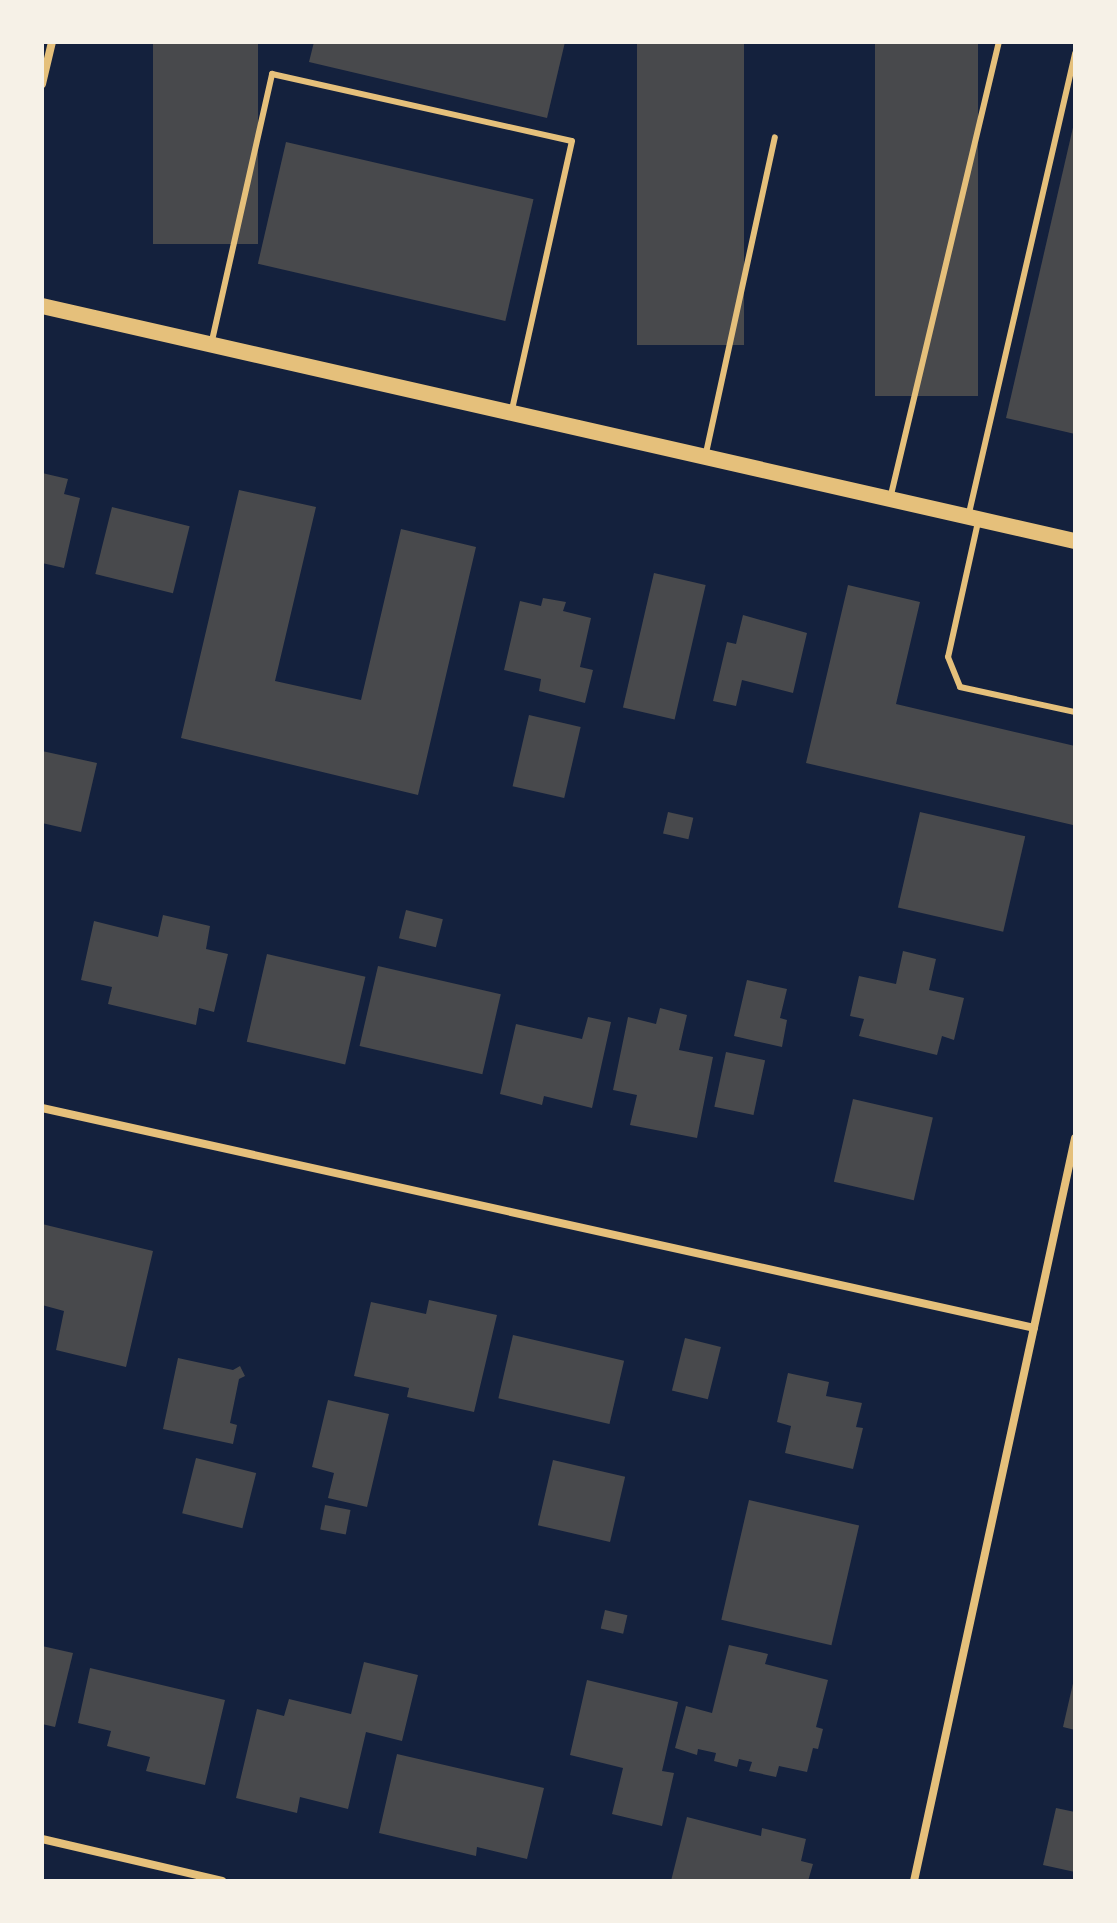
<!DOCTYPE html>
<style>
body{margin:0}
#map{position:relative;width:1117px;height:1923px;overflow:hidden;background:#14213d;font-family:"Archivo Narrow",sans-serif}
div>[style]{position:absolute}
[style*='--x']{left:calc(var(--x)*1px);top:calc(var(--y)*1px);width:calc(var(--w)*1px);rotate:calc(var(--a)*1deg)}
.building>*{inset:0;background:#48494c;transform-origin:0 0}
.service>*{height:6px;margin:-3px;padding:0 3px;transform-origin:3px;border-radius:3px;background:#e5c07b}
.minor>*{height:8px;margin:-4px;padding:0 4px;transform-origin:4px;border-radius:4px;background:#e5c07b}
.secondary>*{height:16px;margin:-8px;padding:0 8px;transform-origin:8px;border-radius:8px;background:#e5c07b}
span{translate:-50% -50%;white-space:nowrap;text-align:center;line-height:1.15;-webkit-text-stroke:6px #f6f1e7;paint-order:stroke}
.frame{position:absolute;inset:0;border:44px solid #f6f1e7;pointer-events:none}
</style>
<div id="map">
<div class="building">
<i style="left:153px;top:42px;width:105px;height:202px"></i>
<i style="clip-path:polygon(314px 42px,565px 42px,547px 118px,309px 62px)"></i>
<i style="left:637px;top:42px;width:107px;height:303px"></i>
<i style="left:875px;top:42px;width:103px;height:354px"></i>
<i style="clip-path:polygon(1074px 123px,1075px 123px,1075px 434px,1006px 418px)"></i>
<i style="left:286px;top:142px;width:254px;height:125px;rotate:13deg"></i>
<i style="clip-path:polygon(42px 473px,68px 479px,64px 494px,80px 498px,64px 568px,42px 563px)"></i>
<i style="clip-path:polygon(239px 490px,316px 507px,275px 681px,361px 700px,401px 529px,476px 547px,418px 795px,181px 738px)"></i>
<i style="left:112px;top:507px;width:80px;height:69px;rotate:14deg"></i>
<i style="left:654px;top:573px;width:53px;height:138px;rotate:13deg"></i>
<i style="clip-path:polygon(848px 585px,920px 602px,896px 704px,1075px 746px,1073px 825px,806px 763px)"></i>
<i style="clip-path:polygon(543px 598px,566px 602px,563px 611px,591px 618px,580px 667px,593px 670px,585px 703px,539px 691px,541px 679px,504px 670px,520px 601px,541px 606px)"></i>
<i style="clip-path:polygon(743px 615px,807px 633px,793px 693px,742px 680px,736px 706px,713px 701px,727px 642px,736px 644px)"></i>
<i style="left:529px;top:715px;width:53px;height:73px;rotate:13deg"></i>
<i style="clip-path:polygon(42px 751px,97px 763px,81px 832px,42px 823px)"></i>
<i style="left:668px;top:812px;width:26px;height:22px;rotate:13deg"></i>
<i style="left:920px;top:812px;width:108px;height:98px;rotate:13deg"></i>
<i style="left:406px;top:910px;width:38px;height:29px;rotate:14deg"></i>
<i style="clip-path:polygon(163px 915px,210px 926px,206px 949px,228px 954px,214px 1012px,199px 1008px,196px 1025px,108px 1004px,112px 987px,81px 980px,94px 921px,158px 937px)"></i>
<i style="clip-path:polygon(903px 951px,936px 959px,929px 990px,964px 998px,954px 1040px,942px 1036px,937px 1055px,859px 1036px,864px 1019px,850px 1016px,859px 976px,896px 984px)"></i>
<i style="left:267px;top:954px;width:101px;height:90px;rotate:13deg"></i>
<i style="left:378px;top:966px;width:126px;height:82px;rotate:13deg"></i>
<i style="clip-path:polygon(747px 980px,787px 989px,780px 1018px,787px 1020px,782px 1047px,734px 1036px)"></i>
<i style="clip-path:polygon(660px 1008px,687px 1015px,679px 1050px,713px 1057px,697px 1138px,630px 1125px,637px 1095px,613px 1090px,628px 1017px,656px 1024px)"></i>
<i style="clip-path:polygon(588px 1017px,611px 1022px,592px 1108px,544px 1096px,542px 1105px,500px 1094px,516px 1024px,582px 1039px)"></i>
<i style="left:726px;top:1052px;width:40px;height:56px;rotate:12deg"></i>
<i style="left:853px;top:1099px;width:82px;height:85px;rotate:13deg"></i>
<i style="clip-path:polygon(42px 1224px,153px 1251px,126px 1367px,56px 1350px,64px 1311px,42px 1305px)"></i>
<i style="clip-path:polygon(429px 1300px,497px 1315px,474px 1412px,407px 1397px,409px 1388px,354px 1376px,371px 1302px,426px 1314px)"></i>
<i style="left:513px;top:1335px;width:114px;height:65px;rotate:13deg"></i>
<i style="left:685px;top:1338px;width:37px;height:54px;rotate:14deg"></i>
<i style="clip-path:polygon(178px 1358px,233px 1370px,240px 1366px,245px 1376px,239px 1379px,230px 1423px,237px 1425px,233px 1444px,163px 1429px)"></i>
<i style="clip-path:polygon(788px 1373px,829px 1382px,826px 1396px,862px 1403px,856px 1427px,863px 1428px,853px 1469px,785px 1453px,791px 1426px,777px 1422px)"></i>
<i style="clip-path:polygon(328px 1400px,389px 1414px,367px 1507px,328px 1498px,334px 1473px,312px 1467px)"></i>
<i style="left:196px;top:1458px;width:62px;height:57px;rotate:14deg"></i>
<i style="left:553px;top:1460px;width:74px;height:67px;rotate:13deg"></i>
<i style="left:749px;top:1500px;width:113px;height:123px;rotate:13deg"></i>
<i style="left:325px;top:1505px;width:26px;height:25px;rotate:11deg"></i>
<i style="left:605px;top:1610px;width:23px;height:19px;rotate:13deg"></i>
<i style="clip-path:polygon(729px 1645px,768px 1654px,765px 1664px,828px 1680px,816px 1727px,823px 1729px,818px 1749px,813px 1748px,807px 1772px,779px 1766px,776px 1777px,749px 1771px,752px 1762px,739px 1759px,737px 1767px,714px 1761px,716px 1753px,698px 1749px,697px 1755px,675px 1748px,686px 1706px,712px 1713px)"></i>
<i style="clip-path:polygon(42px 1646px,73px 1653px,55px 1727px,42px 1724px)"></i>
<i style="clip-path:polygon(364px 1662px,418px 1675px,402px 1741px,366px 1732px,348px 1809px,300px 1797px,297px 1813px,236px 1798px,257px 1709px,284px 1716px,289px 1699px,351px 1714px)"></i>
<i style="clip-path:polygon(90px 1668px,225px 1700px,205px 1785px,146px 1771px,150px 1757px,107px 1746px,111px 1731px,78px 1723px)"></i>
<i style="clip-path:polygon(1074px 1679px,1075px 1680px,1075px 1730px,1063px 1727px)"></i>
<i style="clip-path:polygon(587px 1680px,678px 1702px,662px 1771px,674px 1773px,662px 1826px,612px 1814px,623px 1768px,570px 1755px)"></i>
<i style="clip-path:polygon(397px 1754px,544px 1788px,527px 1859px,477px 1847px,476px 1856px,379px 1833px)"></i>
<i style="clip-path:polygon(1056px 1808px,1075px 1812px,1075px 1872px,1043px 1865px)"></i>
<i style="clip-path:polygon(687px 1817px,761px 1836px,762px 1828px,806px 1839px,801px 1861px,813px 1864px,808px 1881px,671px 1881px)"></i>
</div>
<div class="service">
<i style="--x:211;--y:345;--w:278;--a:-77.3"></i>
<i style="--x:272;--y:74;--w:307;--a:12.6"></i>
<i style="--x:572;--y:141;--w:276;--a:102.6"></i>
<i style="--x:706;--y:453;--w:323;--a:-77.7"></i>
<i style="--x:890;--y:499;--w:470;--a:-76.6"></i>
<i style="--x:969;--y:513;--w:472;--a:-77"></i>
<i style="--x:978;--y:522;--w:138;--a:102.5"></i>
<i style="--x:948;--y:657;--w:32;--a:68"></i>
<i style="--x:960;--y:687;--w:118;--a:12.3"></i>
</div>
<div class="minor">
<i style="--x:42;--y:84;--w:43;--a:-76.6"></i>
<i style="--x:42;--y:1108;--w:1016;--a:12.5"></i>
<i style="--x:42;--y:1839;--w:185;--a:13.1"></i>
<i style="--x:914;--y:1881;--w:760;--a:-77.77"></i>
</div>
<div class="secondary">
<i style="--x:42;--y:306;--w:1059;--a:12.82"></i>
</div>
<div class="frame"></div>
</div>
